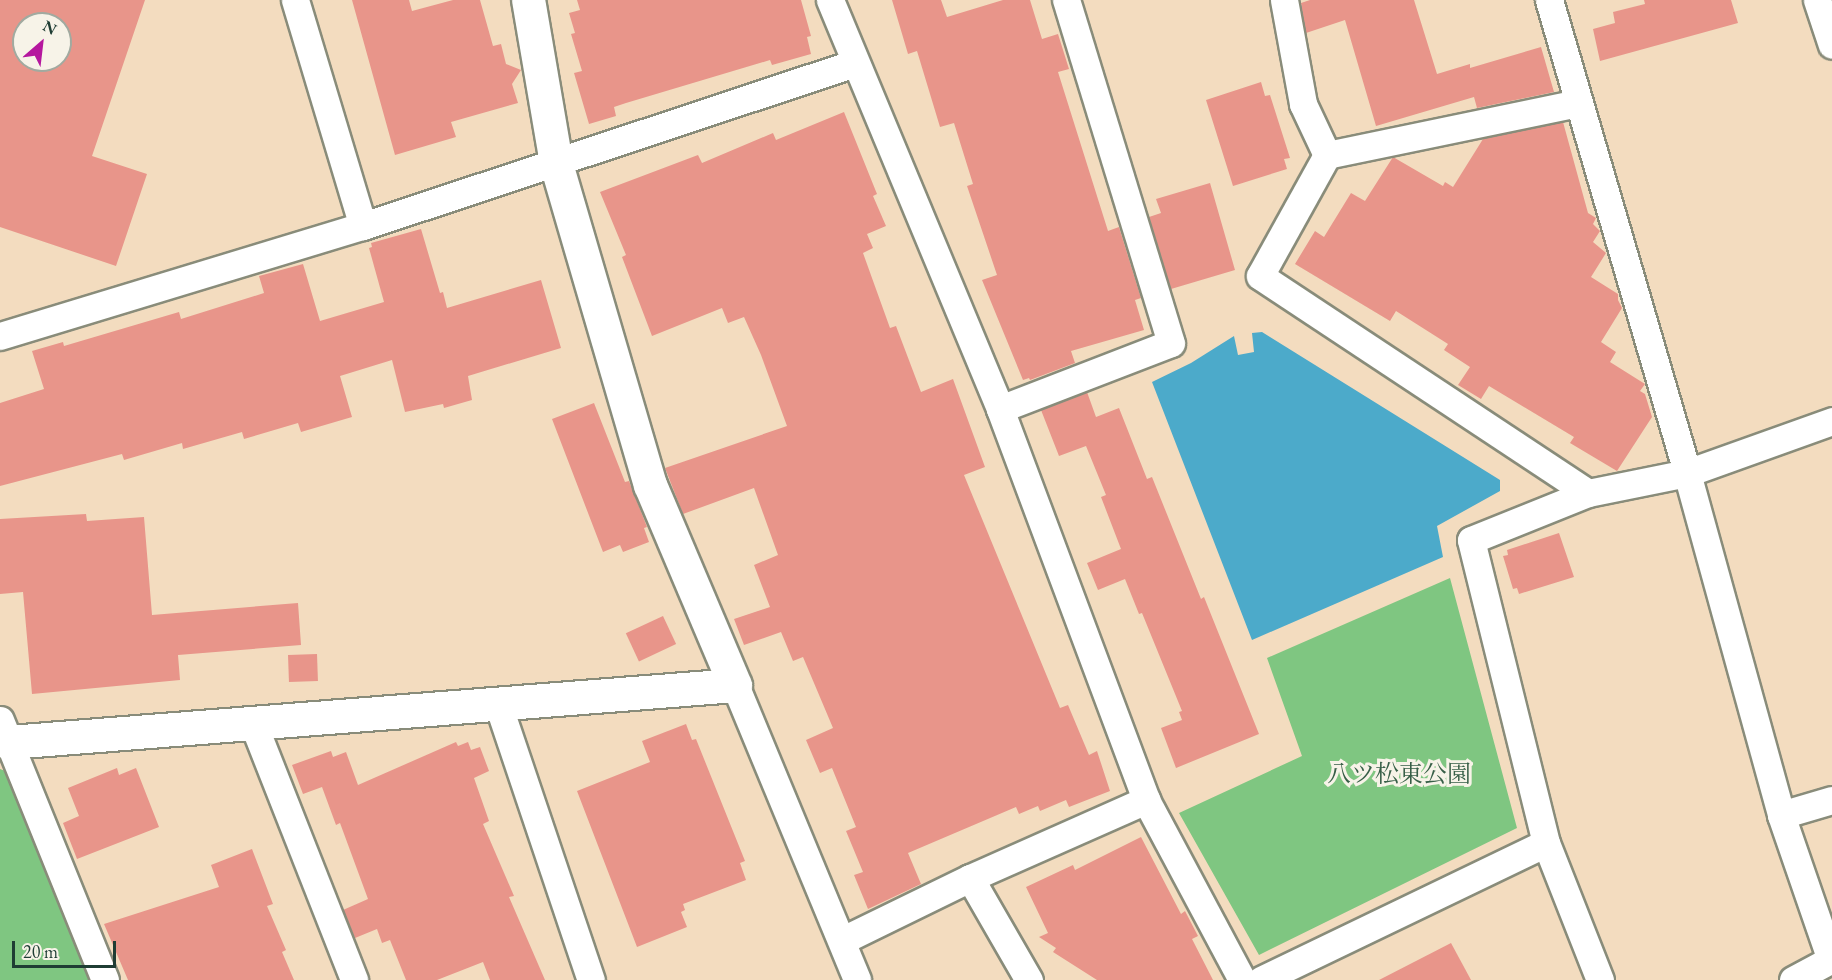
<!DOCTYPE html>
<meta charset="utf-8">
<style>
body{margin:0}
#map{position:relative;width:1832px;height:980px;overflow:hidden;background:#f3dcbf;font-family:"EB Garamond","Noto Serif JP",serif}
div>[style]{position:absolute}
[style*='--x']{left:calc(var(--x)*1px);top:calc(var(--y)*1px);width:calc(var(--w)*1px);rotate:calc(var(--a)*1deg)}
.green>*{inset:0;background:#7fc681}
.water>*{inset:0;background:#4caaca}
.building>*{inset:0;background:#e8958a;transform-origin:0 0}
.roads{filter:drop-shadow(2px 0 #898c7a) drop-shadow(-2px 0 #898c7a) drop-shadow(0 2px #898c7a) drop-shadow(0 -2px #898c7a)}
.street>*{height:27px;margin:-13.5px;padding:0 13.5px;transform-origin:13.5px;border-radius:13.5px;background:#fff}
.secondary>*{height:33px;margin:-16.5px;padding:0 16.5px;transform-origin:16.5px;border-radius:16.5px;background:#fff}
span{translate:-50% -50%;white-space:nowrap;text-align:center;line-height:1.15;-webkit-text-stroke:6px #f7f3e8;paint-order:stroke}
.park-label{font-size:24px;color:#375f47}
.north{position:absolute;left:12px;top:12px;width:60px;height:60px;box-sizing:border-box;background:#f7f3e8;border:2px solid #a1aaa0;border-radius:50%;rotate:28deg;font-size:16px;font-weight:700;line-height:24px;text-align:center;color:#1f3d34}
.north::after{content:'';display:block;margin:auto;width:21px;height:27px;background:#b5179e;clip-path:polygon(50% 0,100% 100%,50% 72%,0 100%)}
.scale{position:absolute;left:12px;top:941px;width:104px;height:27px;box-sizing:border-box;border:3px solid #1f3d34;border-top:0;padding-left:8px;font-size:18px;line-height:21px;white-space:nowrap;color:#1f3d34;-webkit-text-stroke:4px #f7f3e8;paint-order:stroke}
</style>
<div id="map">
<div class="green">
<i style="clip-path:polygon(1450px 578px,1517px 828px,1259px 955px,1179px 813px,1302px 756px,1267px 658px)"></i>
<i style="clip-path:polygon(0 769px,19px 776px,90px 980px,0 980px)"></i>
</div>
<div class="water">
<i style="clip-path:polygon(1262px 332px,1500px 480px,1500px 491px,1437px 526px,1443px 557px,1252px 640px,1152px 382px,1191px 363px,1234px 336px,1238px 355px,1254px 352px,1252px 333px)"></i>
</div>
<div class="building">
<i style="clip-path:polygon(evenodd,0 0,145px 0,92px 156px,147px 174px,116px 266px,0 227px,0 0,24px 24px,60px 24px,60px 60px,24px 60px,24px 24px)"></i>
<i style="clip-path:polygon(352px 0,409px 0,412px 11px,453px 0,480px 0,493px 46px,501px 44px,506px 64px,521px 70px,512px 84px,518px 103px,451px 122px,456px 137px,395px 155px)"></i>
<i style="clip-path:polygon(577px 0,801px 0,811px 36px,807px 37px,811px 54px,772px 65px,770px 60px,626px 103px,614px 107px,616px 116px,589px 124px,574px 73px,582px 71px,571px 34px,575px 33px,569px 13px,580px 10px)"></i>
<i style="clip-path:polygon(892px 0,941px 0,947px 17px,1003px 0,1030px 0,1042px 39px,1058px 34px,1069px 69px,1058px 72px,1108px 231px,1119px 227px,1141px 298px,1135px 300px,1144px 330px,1071px 351px,1075px 363px,1030px 380px,1029px 378px,1023px 380px,982px 280px,997px 275px,967px 186px,973px 184px,954px 123px,940px 127px,917px 51px,908px 54px)"></i>
<i style="clip-path:polygon(1310px 0,1414px 0,1437px 74px,1470px 64px,1470px 68px,1541px 47px,1554px 92px,1477px 108px,1474px 97px,1376px 126px,1345px 20px,1306px 33px,1301px 3px)"></i>
<i style="clip-path:polygon(1644px 0,1731px 0,1738px 23px,1600px 61px,1593px 29px,1615px 23px,1613px 12px,1645px 4px)"></i>
<i style="clip-path:polygon(1261px 82px,1265px 96px,1270px 95px,1290px 158px,1284px 159px,1287px 169px,1233px 186px,1206px 100px)"></i>
<i style="clip-path:polygon(844px 112px,877px 194px,873px 196px,886px 226px,867px 234px,873px 248px,863px 253px,890px 328px,896px 326px,921px 392px,953px 379px,985px 467px,964px 475px,1060px 708px,1068px 705px,1089px 755px,1097px 751px,1110px 791px,1069px 807px,1066px 800px,1040px 811px,1038px 806px,1019px 814px,1016px 807px,908px 853px,921px 884px,868px 909px,854px 875px,863px 872px,846px 831px,856px 827px,832px 768px,820px 773px,806px 740px,833px 728px,803px 657px,793px 661px,781px 632px,744px 645px,734px 619px,770px 607px,754px 565px,778px 555px,754px 488px,683px 514px,665px 468px,787px 426px,761px 355px,744px 317px,728px 323px,722px 308px,652px 336px,622px 257px,626px 255px,600px 192px,698px 155px,702px 163px,773px 133px,776px 140px)"></i>
<i style="clip-path:polygon(1563px 122px,1588px 213px,1596px 218px,1593px 224px,1600px 231px,1593px 242px,1606px 253px,1591px 277px,1618px 294px,1618px 300px,1622px 308px,1601px 342px,1616px 352px,1610px 362px,1645px 384px,1640px 391px,1645px 394px,1652px 417px,1617px 471px,1570px 443px,1574px 437px,1489px 386px,1481px 399px,1458px 385px,1470px 367px,1444px 350px,1448px 344px,1396px 311px,1390px 321px,1295px 264px,1315px 231px,1324px 237px,1351px 193px,1365px 201px,1393px 157px,1443px 186px,1445px 182px,1453px 187px,1483px 139px)"></i>
<i style="clip-path:polygon(1210px 183px,1235px 270px,1171px 289px,1149px 217px,1161px 213px,1156px 199px)"></i>
<i style="clip-path:polygon(421px 229px,440px 293px,443px 292px,447px 308px,541px 280px,561px 348px,468px 376px,472px 400px,444px 408px,443px 404px,405px 412px,392px 360px,340px 376px,352px 417px,301px 432px,298px 423px,244px 439px,242px 432px,183px 449px,182px 443px,124px 460px,122px 454px,0 486px,0 403px,44px 389px,32px 351px,63px 342px,64px 346px,179px 312px,181px 319px,264px 293px,259px 276px,303px 264px,320px 321px,384px 302px,369px 248px,372px 247px,371px 243px)"></i>
<i style="clip-path:polygon(1087px 392px,1096px 417px,1119px 408px,1147px 479px,1152px 477px,1201px 599px,1204px 597px,1259px 734px,1176px 768px,1161px 728px,1182px 720px,1179px 712px,1182px 711px,1142px 613px,1139px 614px,1125px 579px,1098px 590px,1087px 563px,1121px 549px,1101px 497px,1106px 495px,1086px 446px,1059px 456px,1041px 410px)"></i>
<i style="clip-path:polygon(594px 403px,625px 482px,629px 481px,647px 527px,644px 528px,649px 542px,623px 552px,620px 545px,603px 552px,552px 419px)"></i>
<i style="clip-path:polygon(86px 514px,87px 521px,144px 517px,152px 615px,298px 603px,301px 645px,178px 655px,180px 680px,32px 694px,23px 592px,0 594px,0 519px)"></i>
<i style="clip-path:polygon(1559px 533px,1574px 577px,1519px 594px,1517px 588px,1513px 589px,1503px 556px,1508px 555px,1507px 550px)"></i>
<i style="left:663px;top:616px;width:31px;height:41px;rotate:65deg"></i>
<i style="left:317px;top:654px;width:27px;height:29px;rotate:88deg"></i>
<i style="clip-path:polygon(686px 724px,692px 740px,696px 739px,745px 861px,740px 863px,746px 880px,683px 904px,685px 910px,681px 912px,687px 927px,637px 947px,577px 791px,650px 762px,642px 741px)"></i>
<i style="clip-path:polygon(456px 742px,458px 746px,468px 742px,471px 750px,480px 747px,489px 771px,474px 778px,489px 821px,483px 824px,514px 896px,509px 897px,545px 980px,490px 980px,483px 962px,437px 980px,406px 980px,390px 940px,382px 943px,377px 929px,355px 938px,343px 910px,368px 899px,340px 823px,336px 825px,322px 787px,303px 794px,292px 765px,331px 751px,333px 757px,346px 752px,358px 785px)"></i>
<i style="clip-path:polygon(117px 768px,119px 775px,136px 768px,159px 827px,77px 859px,63px 823px,79px 816px,68px 788px)"></i>
<i style="clip-path:polygon(1141px 837px,1181px 914px,1185px 911px,1198px 936px,1192px 939px,1213px 980px,1097px 980px,1053px 952px,1056px 948px,1039px 937px,1048px 933px,1026px 887px,1073px 865px,1075px 870px)"></i>
<i style="clip-path:polygon(252px 849px,273px 904px,267px 906px,286px 950px,282px 952px,294px 980px,128px 980px,104px 924px,219px 887px,211px 865px)"></i>
<i style="clip-path:polygon(1451px 943px,1471px 980px,1379px 980px)"></i>
</div>
<div class="roads">
<div class="street">
<i style="--x:295;--y:0;--w:236;--a:73.3"></i>
<i style="--x:830;--y:0;--w:443;--a:67.4"></i>
<i style="--x:1000;--y:409;--w:417;--a:69.5"></i>
<i style="--x:1146;--y:800;--w:204;--a:61.9"></i>
<i style="--x:1284;--y:0;--w:106;--a:79.6"></i>
<i style="--x:1303;--y:104;--w:56;--a:64.8"></i>
<i style="--x:1549;--y:0;--w:493;--a:73.7"></i>
<i style="--x:1687;--y:473;--w:355;--a:74.6"></i>
<i style="--x:1781;--y:815;--w:153;--a:71"></i>
<i style="--x:1817;--y:0;--w:47;--a:71.6"></i>
<i style="--x:1578;--y:103;--w:256;--a:168.3"></i>
<i style="--x:1327;--y:155;--w:138;--a:119"></i>
<i style="--x:1260;--y:276;--w:393;--a:33.5"></i>
<i style="--x:0;--y:336;--w:379;--a:-16.9"></i>
<i style="--x:363;--y:226;--w:518;--a:-18.33"></i>
<i style="--x:1000;--y:409;--w:183;--a:-21.1"></i>
<i style="--x:1171;--y:343;--w:359;--a:-107"></i>
<i style="--x:735;--y:685;--w:319;--a:67.5"></i>
<i style="--x:498;--y:704;--w:291;--a:71.4"></i>
<i style="--x:0;--y:720;--w:280;--a:68"></i>
<i style="--x:253;--y:723;--w:276;--a:68.5"></i>
<i style="--x:1781;--y:815;--w:53;--a:-16.4"></i>
<i style="--x:970;--y:878;--w:118;--a:60"></i>
<i style="--x:843;--y:940;--w:141;--a:-26"></i>
<i style="--x:970;--y:878;--w:193;--a:-23.9"></i>
<i style="--x:1261;--y:980;--w:316;--a:-25.7"></i>
<i style="--x:1600;--y:980;--w:147;--a:-111.5"></i>
<i style="--x:1546;--y:843;--w:312;--a:-103.9"></i>
<i style="--x:1471;--y:540;--w:126;--a:-21.9"></i>
<i style="--x:1588;--y:493;--w:101;--a:-11.4"></i>
<i style="--x:1687;--y:473;--w:154;--a:-19.7"></i>
<i style="--x:1793;--y:980;--w:44;--a:-28.3"></i>
</div>
<div class="secondary">
<i style="--x:0;--y:740;--w:9;--a:13"></i>
<i style="--x:9;--y:742;--w:728;--a:-4.49"></i>
<i style="--x:735;--y:685;--w:217;--a:-113"></i>
<i style="--x:650;--y:485;--w:335;--a:-106.3"></i>
<i style="--x:556;--y:163;--w:165;--a:-99.7"></i>
</div>
</div>
<div class="park-label">
<span style="left:1399px;top:774px">八ツ松東公園</span>
</div>
<div class="north">N</div>
<div class="scale">20 m</div>
</div>
